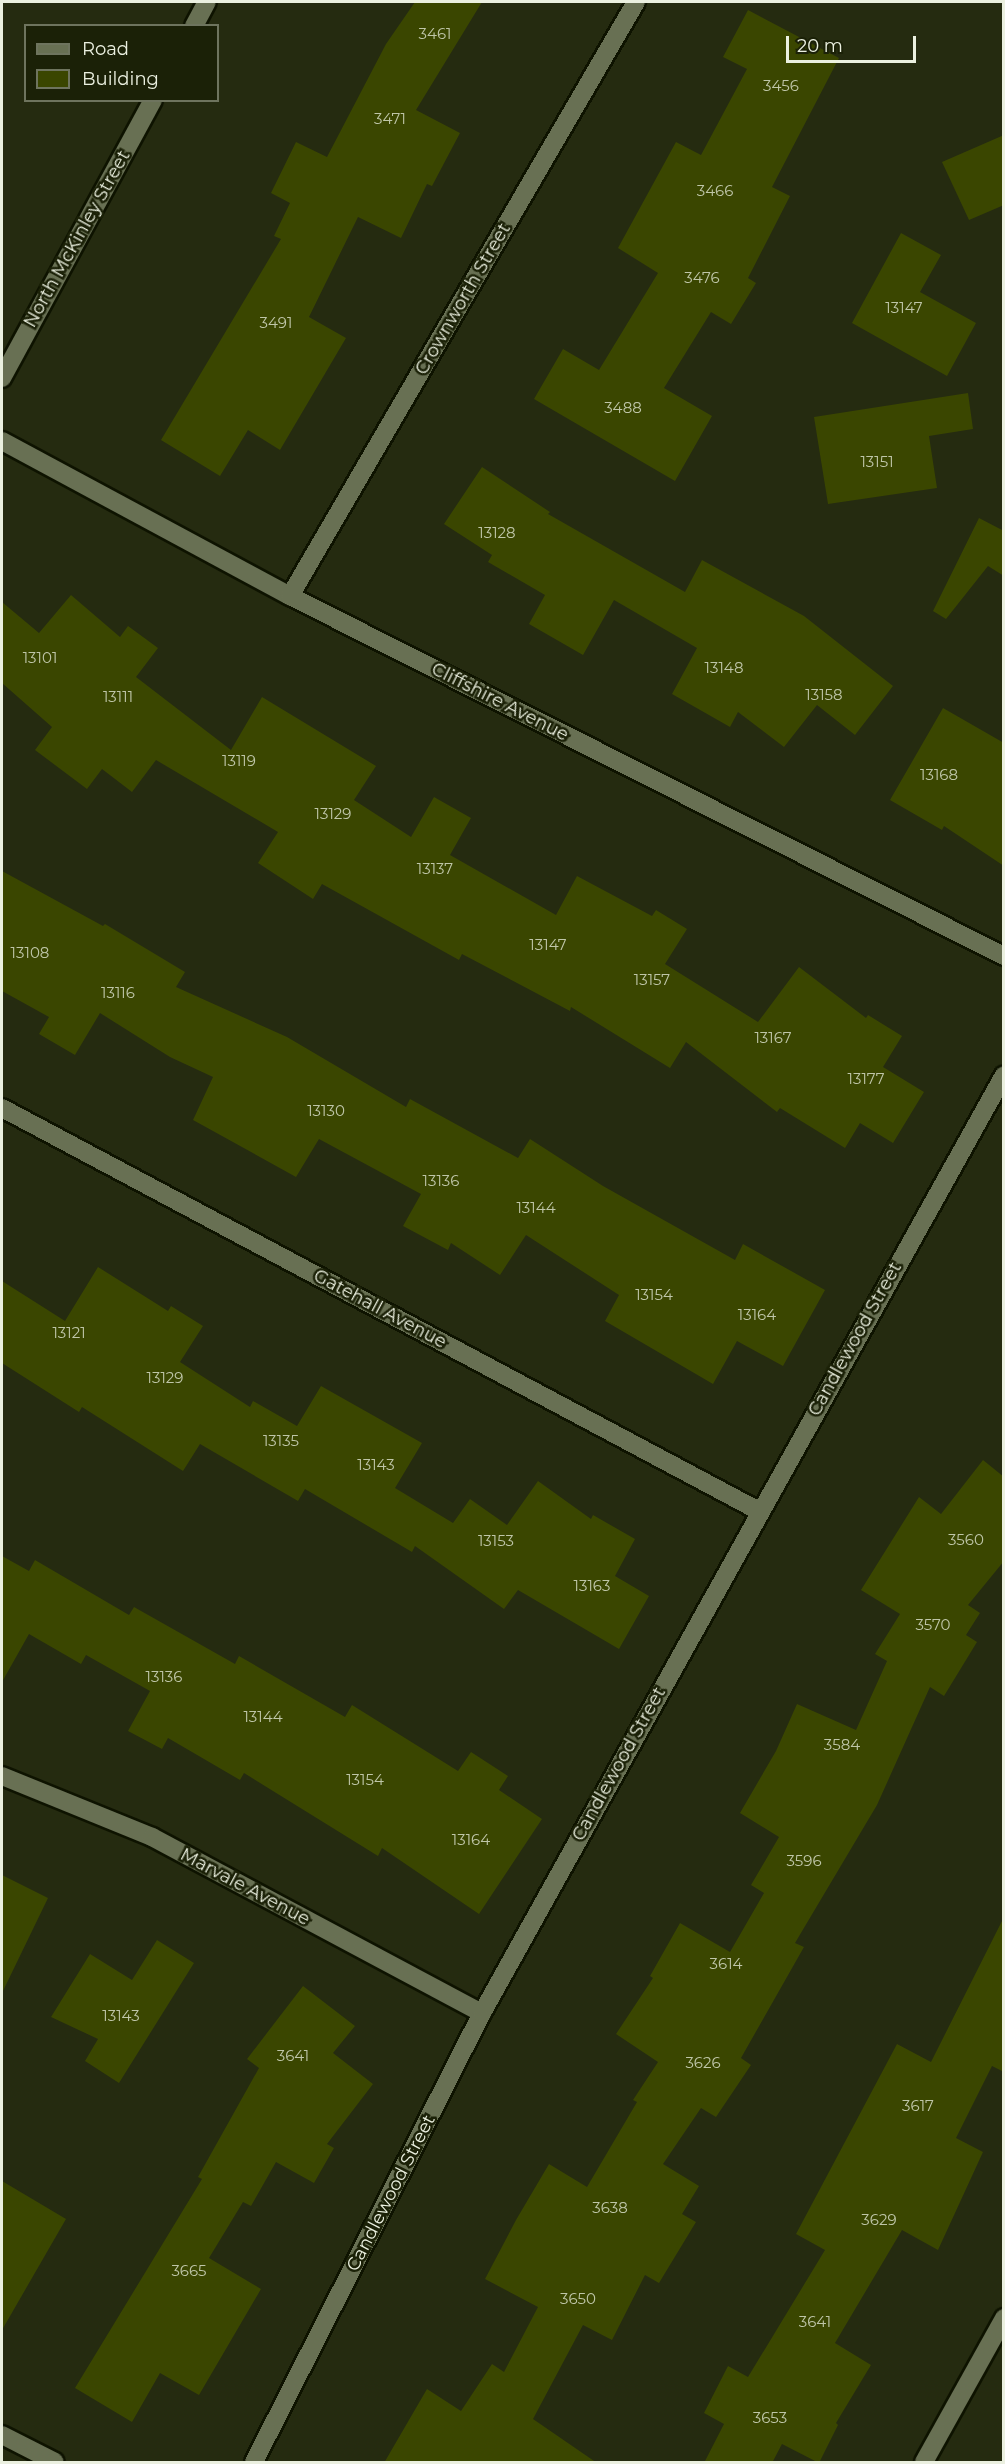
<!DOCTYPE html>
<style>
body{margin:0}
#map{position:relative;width:1005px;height:2464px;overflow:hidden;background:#252b10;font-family:Montserrat,sans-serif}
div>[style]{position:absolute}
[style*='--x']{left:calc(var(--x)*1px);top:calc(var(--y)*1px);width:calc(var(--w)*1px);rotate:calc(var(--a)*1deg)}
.building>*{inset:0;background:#3a4600}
.roads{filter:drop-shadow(2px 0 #0e1300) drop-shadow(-2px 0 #0e1300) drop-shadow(0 2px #0e1300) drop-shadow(0 -2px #0e1300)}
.minor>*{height:18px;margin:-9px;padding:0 9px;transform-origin:9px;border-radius:9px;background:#687053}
span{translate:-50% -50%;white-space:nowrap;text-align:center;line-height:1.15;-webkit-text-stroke:5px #1b2107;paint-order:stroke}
.number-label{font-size:15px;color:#bfc6a8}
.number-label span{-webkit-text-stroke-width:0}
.street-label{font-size:18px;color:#ebf0e0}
.frame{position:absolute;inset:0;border:3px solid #ebf0e0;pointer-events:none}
.legend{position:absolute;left:24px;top:24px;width:195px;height:78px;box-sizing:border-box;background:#1b2107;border:2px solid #6e745e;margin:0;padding:8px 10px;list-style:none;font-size:18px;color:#ebf0e0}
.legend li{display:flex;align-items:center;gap:12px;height:30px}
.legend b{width:30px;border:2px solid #6e745e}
.scale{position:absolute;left:786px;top:36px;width:130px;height:27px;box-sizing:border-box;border:3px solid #ebf0e0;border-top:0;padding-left:8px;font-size:18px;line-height:21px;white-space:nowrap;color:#ebf0e0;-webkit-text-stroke:4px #1b2107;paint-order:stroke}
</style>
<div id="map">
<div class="building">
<i style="clip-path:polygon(415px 2px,482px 2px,416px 110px,460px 133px,432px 186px,427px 184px,401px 238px,358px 217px,309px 317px,346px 338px,280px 450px,248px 430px,220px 476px,161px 440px,281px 239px,274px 236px,290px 203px,271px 193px,296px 142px,327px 157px,386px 44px)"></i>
<i style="clip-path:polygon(748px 10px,839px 58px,772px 187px,790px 196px,748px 278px,756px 283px,731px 324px,711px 312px,664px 388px,712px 416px,675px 481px,534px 399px,563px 349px,599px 370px,658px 273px,618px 248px,676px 142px,701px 155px,747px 69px,723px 57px)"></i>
<i style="clip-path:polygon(1004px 135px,1004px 205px,969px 220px,942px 162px)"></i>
<i style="clip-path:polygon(901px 233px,941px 255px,920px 292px,976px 323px,947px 376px,852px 323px)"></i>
<i style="clip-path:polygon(968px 393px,973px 429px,929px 436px,937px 488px,828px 504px,814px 417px)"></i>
<i style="clip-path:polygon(482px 467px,550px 512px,548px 514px,685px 592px,702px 560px,804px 616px,893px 686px,855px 735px,817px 705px,784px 747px,738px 712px,730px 727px,672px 694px,697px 648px,614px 600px,583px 655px,529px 624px,545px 595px,488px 562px,492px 555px,444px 524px)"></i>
<i style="clip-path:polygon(979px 518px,1004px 531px,1004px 576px,988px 566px,946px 619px,933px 611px)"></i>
<i style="clip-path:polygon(71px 595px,120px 637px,128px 626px,158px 648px,136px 677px,231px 750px,262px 697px,376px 766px,354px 800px,411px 837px,434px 797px,471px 818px,450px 855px,556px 915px,577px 876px,652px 916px,656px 910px,687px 929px,665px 964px,758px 1022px,799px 967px,866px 1018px,868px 1015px,902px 1036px,883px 1067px,924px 1092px,893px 1143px,860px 1123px,845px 1148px,780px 1108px,777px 1112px,686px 1042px,670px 1068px,571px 1007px,570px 1011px,462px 954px,459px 960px,322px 884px,313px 899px,258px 863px,278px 832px,156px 760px,132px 792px,102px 769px,87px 789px,35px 750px,52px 727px,2px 683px,2px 602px,39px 633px)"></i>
<i style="clip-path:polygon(943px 708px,1004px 743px,1004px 866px,944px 826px,942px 830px,890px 800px)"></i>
<i style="clip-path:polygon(2px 871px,103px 926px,105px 924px,185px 972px,176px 987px,287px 1037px,406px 1107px,410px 1099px,518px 1158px,530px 1139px,603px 1186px,735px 1260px,743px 1244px,825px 1290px,783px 1366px,737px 1341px,713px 1384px,605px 1321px,619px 1295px,526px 1235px,500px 1275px,451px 1243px,448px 1250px,403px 1226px,421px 1194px,319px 1139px,296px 1177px,193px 1120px,213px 1077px,170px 1057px,100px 1013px,75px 1055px,39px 1034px,49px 1017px,2px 991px)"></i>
<i style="clip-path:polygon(98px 1267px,168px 1311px,171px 1306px,203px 1326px,180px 1362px,250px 1407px,253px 1401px,297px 1426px,321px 1386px,422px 1443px,395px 1488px,453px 1523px,470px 1499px,507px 1525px,538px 1481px,591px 1519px,593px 1515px,635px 1539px,615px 1576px,649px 1596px,619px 1649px,518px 1590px,504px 1609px,415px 1546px,412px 1552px,305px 1489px,298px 1501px,200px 1444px,183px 1471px,82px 1407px,79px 1412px,2px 1363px,2px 1281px,65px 1321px)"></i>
<i style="clip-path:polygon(983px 1460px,1004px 1477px,1004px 1561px,968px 1605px,980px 1613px,966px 1635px,977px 1642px,944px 1696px,930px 1687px,877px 1805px,795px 1943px,804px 1947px,741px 2058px,751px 2065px,716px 2117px,701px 2108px,663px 2164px,699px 2186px,682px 2214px,696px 2222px,659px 2283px,645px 2275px,612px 2340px,583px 2325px,533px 2419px,597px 2463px,384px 2463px,427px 2389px,461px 2411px,492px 2364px,504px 2372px,538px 2307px,485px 2279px,516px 2220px,549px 2164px,587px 2187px,637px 2102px,633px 2100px,658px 2062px,616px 2034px,653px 1978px,650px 1976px,680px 1923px,730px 1952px,764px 1893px,751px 1885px,779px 1837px,740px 1813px,776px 1751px,797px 1704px,856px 1730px,887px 1661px,875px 1654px,900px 1614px,861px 1590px,919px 1497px,941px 1514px)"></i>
<i style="clip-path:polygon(2px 1556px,29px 1571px,35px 1560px,129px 1615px,134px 1607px,235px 1664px,239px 1656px,345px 1717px,352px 1705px,458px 1771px,471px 1752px,508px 1776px,499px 1790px,542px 1819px,479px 1914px,382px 1848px,378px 1856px,244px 1773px,240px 1780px,168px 1738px,162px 1749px,128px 1731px,150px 1691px,86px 1655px,81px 1664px,29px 1634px,2px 1682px)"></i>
<i style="clip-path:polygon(2px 1875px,48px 1898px,2px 1993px)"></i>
<i style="clip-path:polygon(1004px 1917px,1004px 2072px,992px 2066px,956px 2138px,983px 2152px,938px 2250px,902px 2230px,835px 2343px,871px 2365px,836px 2423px,838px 2425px,819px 2463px,782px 2444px,772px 2463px,704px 2463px,724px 2424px,704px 2413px,728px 2366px,748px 2377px,825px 2250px,796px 2234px,897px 2044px,931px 2062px)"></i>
<i style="clip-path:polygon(157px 1940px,194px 1963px,119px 2083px,85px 2061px,98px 2039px,51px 2017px,90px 1954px,132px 1980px)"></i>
<i style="clip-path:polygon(303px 1986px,355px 2026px,333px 2053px,373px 2084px,327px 2144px,334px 2148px,314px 2183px,276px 2162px,251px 2206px,243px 2202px,209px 2258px,261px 2289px,199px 2395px,160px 2373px,132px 2422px,75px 2388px,202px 2179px,198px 2177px,259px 2068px,247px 2059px)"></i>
<i style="clip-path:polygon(2px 2181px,66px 2219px,2px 2330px)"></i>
</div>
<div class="roads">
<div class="minor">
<i style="--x:194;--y:26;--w:27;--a:-62"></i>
<i style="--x:2;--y:378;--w:316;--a:-61.5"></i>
<i style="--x:2;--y:441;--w:327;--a:28.3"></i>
<i style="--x:290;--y:596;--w:800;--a:26.76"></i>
<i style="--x:290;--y:596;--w:687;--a:-59.78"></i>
<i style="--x:2;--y:1108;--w:858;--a:28.03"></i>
<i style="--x:2;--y:1776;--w:162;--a:22.1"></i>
<i style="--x:152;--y:1837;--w:374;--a:28.1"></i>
<i style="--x:2;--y:2435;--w:59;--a:27"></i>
<i style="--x:254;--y:2462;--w:504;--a:-63.08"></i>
<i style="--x:482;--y:2013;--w:1073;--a:-60.9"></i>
<i style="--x:924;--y:2462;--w:165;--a:-60.9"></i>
</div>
</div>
<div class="number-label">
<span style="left:435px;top:34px">3461</span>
<span style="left:781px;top:86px">3456</span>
<span style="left:390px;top:119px">3471</span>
<span style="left:715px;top:191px">3466</span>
<span style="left:702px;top:278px">3476</span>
<span style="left:904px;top:308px">13147</span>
<span style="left:276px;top:323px">3491</span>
<span style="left:623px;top:408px">3488</span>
<span style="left:877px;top:462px">13151</span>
<span style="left:497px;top:533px">13128</span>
<span style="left:40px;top:658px">13101</span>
<span style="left:724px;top:668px">13148</span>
<span style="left:824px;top:695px">13158</span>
<span style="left:118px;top:697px">13111</span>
<span style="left:239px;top:761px">13119</span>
<span style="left:939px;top:775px">13168</span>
<span style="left:333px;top:814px">13129</span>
<span style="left:435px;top:869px">13137</span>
<span style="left:548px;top:945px">13147</span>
<span style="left:30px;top:953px">13108</span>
<span style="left:652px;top:980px">13157</span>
<span style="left:118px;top:993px">13116</span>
<span style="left:773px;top:1038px">13167</span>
<span style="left:866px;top:1079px">13177</span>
<span style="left:326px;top:1111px">13130</span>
<span style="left:441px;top:1181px">13136</span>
<span style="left:536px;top:1208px">13144</span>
<span style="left:654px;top:1295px">13154</span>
<span style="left:757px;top:1315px">13164</span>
<span style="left:69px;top:1333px">13121</span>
<span style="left:165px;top:1378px">13129</span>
<span style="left:281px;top:1441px">13135</span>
<span style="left:376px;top:1465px">13143</span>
<span style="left:966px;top:1540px">3560</span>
<span style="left:496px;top:1541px">13153</span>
<span style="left:592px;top:1586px">13163</span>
<span style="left:933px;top:1625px">3570</span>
<span style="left:164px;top:1677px">13136</span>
<span style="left:263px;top:1717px">13144</span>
<span style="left:842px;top:1745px">3584</span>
<span style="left:365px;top:1780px">13154</span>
<span style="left:471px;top:1840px">13164</span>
<span style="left:804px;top:1861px">3596</span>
<span style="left:726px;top:1964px">3614</span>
<span style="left:121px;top:2016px">13143</span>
<span style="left:293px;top:2056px">3641</span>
<span style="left:703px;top:2063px">3626</span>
<span style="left:918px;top:2106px">3617</span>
<span style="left:610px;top:2208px">3638</span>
<span style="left:879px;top:2220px">3629</span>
<span style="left:189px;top:2271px">3665</span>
<span style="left:578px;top:2299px">3650</span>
<span style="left:815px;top:2322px">3641</span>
<span style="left:770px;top:2418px">3653</span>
</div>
<div class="street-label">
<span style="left:77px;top:239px;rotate:-61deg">North McKinley Street</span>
<span style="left:463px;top:299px;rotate:-60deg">Crownworth Street</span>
<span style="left:500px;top:702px;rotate:27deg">Cliffshire Avenue</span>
<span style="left:380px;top:1309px;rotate:28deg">Gatehall Avenue</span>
<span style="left:855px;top:1339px;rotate:-61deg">Candlewood Street</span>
<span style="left:619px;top:1764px;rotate:-61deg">Candlewood Street</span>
<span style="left:245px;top:1887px;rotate:28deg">Marvale Avenue</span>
<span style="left:391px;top:2193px;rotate:-63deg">Candlewood Street</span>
</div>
<div class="frame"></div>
<ul class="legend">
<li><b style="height:8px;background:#687053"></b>Road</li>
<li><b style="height:16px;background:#3a4600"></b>Building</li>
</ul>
<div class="scale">20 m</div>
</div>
